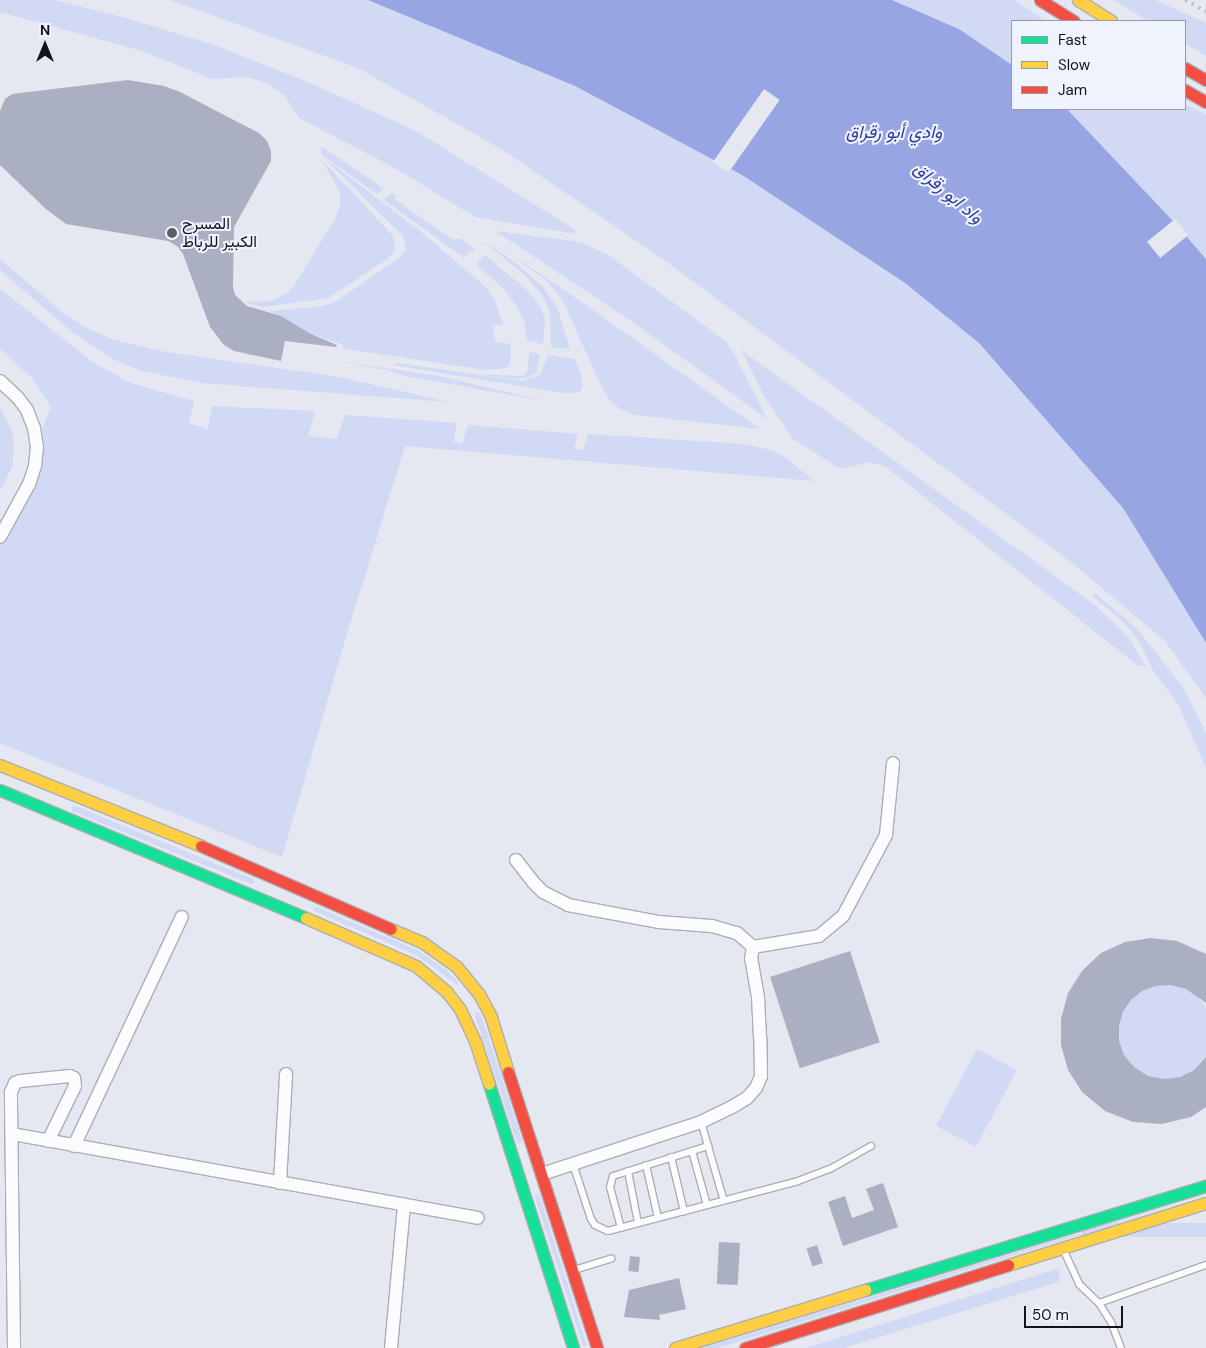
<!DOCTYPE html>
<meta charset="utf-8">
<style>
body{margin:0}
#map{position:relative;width:1206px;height:1348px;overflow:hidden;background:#e5e8f0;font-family:"DM Sans",Vazirmatn,sans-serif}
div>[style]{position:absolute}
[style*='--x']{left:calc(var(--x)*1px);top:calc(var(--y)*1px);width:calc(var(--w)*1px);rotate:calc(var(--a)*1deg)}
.green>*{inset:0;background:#d1d9f4;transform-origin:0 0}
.water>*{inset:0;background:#97a6e3}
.pier>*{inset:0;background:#e5e8f0;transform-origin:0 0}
.building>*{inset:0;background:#aaafc2;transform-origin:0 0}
.roads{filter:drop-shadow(1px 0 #acaeb4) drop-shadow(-1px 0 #acaeb4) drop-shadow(0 1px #acaeb4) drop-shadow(0 -1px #acaeb4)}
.lane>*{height:6px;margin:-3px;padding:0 3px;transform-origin:3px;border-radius:3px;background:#fbfcfd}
.street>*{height:12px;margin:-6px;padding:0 6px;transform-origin:6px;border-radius:6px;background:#fbfcfd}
.fast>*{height:11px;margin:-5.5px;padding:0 5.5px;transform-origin:5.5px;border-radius:5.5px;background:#16e098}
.slow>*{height:11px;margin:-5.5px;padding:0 5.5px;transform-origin:5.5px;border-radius:5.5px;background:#ffcf43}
.jam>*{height:11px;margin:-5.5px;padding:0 5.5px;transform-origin:5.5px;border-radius:5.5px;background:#f24e42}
.rail>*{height:4px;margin-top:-2px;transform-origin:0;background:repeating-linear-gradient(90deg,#c0c1c3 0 2.5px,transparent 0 7.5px)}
.dots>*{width:14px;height:14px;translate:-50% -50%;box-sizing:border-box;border:2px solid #eff3fe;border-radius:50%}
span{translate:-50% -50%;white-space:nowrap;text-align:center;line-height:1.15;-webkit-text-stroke:4px #eff3fe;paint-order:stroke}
.poi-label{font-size:16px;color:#121419}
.left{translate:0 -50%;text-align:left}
.water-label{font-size:18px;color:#303c9d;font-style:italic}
.legend{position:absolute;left:1011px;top:20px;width:175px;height:90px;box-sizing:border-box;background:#eff3fe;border:1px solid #979aa2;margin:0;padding:6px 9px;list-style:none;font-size:15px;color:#121419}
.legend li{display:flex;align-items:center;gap:10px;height:25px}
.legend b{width:25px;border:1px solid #979aa2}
.north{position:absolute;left:20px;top:20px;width:50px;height:50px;-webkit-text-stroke:4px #eff3fe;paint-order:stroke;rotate:0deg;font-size:14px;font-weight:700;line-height:20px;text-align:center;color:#121419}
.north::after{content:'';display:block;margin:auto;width:18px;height:22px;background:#121419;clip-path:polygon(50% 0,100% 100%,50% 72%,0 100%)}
.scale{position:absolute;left:1024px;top:1306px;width:99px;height:22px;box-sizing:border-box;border:2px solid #121419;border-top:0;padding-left:6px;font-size:15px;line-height:18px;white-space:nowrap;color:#121419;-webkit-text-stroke:4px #eff3fe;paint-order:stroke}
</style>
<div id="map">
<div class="green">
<i style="clip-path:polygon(0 0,54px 0,126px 18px,214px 45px,308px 82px,416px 131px,574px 229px,575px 232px,571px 233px,475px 217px,395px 168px,299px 118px,285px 96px,267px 83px,247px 77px,213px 79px,142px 51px,0 12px)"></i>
<i style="clip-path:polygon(170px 0,368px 0,575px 86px,742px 175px,905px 283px,979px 343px,1123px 508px,1206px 643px,1206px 698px,1165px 641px,1071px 562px,660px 257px,501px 149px,358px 68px)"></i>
<i style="clip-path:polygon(892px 0,1015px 0,1046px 21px,1012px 21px,1012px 65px,959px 29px)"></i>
<i style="clip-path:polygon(1114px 0,1155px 0,1206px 23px,1206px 56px,1185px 43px,1185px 21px,1148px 21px)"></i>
<i style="clip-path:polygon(1185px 104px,1206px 115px,1206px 259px,1173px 221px,1067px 109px,1185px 109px)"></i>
<i style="clip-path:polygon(321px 146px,384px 189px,377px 194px,322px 155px)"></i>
<i style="clip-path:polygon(323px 157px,421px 232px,486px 287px,495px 301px,503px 325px,493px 325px,495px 342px,510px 344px,511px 359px,507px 368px,486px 370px,346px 349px,341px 344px,309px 333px,271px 311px,318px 307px,335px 302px,399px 258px,406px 248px,403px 236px)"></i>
<i style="clip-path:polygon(321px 159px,393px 236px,396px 249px,386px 260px,328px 298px,263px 307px,244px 302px,271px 301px,286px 294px,294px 286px,336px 217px,340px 205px,340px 192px)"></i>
<i style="clip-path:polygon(392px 193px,397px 197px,394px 199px,454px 240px,460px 238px,475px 249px,463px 257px,384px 200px)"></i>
<i style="clip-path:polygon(495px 231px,581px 242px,610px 256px,725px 341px,732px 350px,767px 419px,634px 323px)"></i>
<i style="clip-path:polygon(483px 241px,516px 263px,543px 287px,557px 307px,570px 349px,551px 347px,550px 312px,542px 295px,526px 276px)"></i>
<i style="clip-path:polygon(502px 248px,589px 307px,760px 429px,635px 415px,619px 408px,612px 403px,602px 388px,563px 301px,547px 281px)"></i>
<i style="clip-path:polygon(485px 255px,527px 290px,540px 306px,545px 319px,543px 344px,527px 341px,525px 324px,518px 308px,504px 289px,476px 265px)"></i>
<i style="clip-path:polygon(0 259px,62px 312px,87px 328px,114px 340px,166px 352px,339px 377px,448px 402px,202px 383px,141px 371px,111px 358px,72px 332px,0 270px)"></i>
<i style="clip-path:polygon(0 289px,94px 363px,131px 383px,194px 401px,189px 423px,208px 429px,212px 406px,315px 411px,308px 436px,337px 439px,345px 415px,457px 423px,453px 442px,462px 443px,468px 425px,578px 434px,574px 449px,583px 450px,588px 434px,745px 444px,774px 451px,785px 457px,814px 481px,405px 446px,346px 637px,282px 857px,0 743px,0 537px,51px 407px,32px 378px,0 349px)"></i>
<i style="clip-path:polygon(741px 350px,1095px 605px,1130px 639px,1146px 667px,1137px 665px,885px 466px,869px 462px,846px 468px,837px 467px,792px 438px,764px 396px)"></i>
<i style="clip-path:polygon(529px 352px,540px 354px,536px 373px,529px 377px,517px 379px,477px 374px,523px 376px,528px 370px)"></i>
<i style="clip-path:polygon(548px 355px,574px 359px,580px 372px,583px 385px,581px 391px,574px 393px,563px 393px,393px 365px,397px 363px,523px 381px,541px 374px)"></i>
<i style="clip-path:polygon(341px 362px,434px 375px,550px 402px,405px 376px,387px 370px)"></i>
<i style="clip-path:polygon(0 408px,12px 430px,14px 442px,12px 467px,0 491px)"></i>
<i style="clip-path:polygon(1095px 593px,1138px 630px,1185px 690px,1206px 734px,1206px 768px,1178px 704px,1152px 669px,1140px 643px,1125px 624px,1093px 596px)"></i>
<i style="clip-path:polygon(73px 805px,253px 879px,255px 882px,251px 884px,72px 811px)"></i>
<i style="clip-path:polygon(314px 906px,417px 950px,446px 970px,458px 982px,458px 985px,416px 955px,314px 911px)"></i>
<i style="clip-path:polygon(1170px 985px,1186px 989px,1199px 998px,1206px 1008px,1206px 1056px,1194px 1070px,1180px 1077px,1164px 1079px,1148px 1076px,1134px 1067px,1124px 1055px,1119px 1041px,1119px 1026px,1123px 1012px,1131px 1000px,1142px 991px,1156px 986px)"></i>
<i style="clip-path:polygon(476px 1012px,480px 1013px,487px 1032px,522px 1140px,520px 1143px,517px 1142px,475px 1016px)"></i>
<i style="left:977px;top:1049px;width:45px;height:87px;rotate:28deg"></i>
<i style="clip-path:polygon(537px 1194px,539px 1194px,587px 1347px,583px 1345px,535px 1197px)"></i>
<i style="clip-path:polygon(1206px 1195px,718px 1348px,701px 1348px)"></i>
<i style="left:1206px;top:1223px;width:14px;height:124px;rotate:90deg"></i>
<i style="clip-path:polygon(1056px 1269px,1060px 1273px,1058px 1282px,844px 1348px,806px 1348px)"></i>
</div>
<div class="water">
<i style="clip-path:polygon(368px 0,892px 0,959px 29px,1012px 65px,1012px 109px,1067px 109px,1173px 221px,1206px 259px,1206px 643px,1123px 508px,979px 343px,905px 283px,742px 175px,575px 86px)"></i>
</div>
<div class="pier">
<i style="left:764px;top:89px;width:19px;height:89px;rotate:35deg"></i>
<i style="left:1175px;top:219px;width:21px;height:36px;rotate:51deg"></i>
</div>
<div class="building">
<i style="clip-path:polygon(128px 80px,164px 86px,180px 92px,259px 133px,267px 141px,271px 151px,271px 161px,234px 227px,233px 287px,235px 295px,247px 306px,281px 316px,309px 333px,337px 345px,336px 347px,285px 341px,281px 361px,234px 351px,224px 345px,210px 327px,183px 254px,177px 246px,168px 241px,66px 224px,46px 209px,0 165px,0 111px,5px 99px,12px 94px)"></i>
<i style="clip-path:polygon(1151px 938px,1177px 941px,1206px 954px,1206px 1003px,1186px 989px,1170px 985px,1156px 986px,1142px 991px,1131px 1000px,1123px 1012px,1119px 1026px,1119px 1041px,1124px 1055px,1134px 1067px,1148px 1076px,1164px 1079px,1180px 1077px,1194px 1070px,1206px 1057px,1206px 1107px,1191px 1117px,1162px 1124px,1133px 1122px,1105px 1111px,1082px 1092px,1068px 1070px,1061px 1045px,1061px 1019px,1068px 993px,1082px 971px,1101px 953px,1125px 942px)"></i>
<i style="left:850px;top:951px;width:96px;height:84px;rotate:72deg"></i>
<i style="clip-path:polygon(883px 1183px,898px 1227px,843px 1246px,828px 1202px,845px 1196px,852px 1218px,874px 1210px,866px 1189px)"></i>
<i style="left:719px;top:1242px;width:21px;height:42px;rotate:3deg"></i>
<i style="left:817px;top:1245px;width:19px;height:11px;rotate:72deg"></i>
<i style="left:630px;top:1256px;width:10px;height:15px;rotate:6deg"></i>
<i style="clip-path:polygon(679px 1278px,686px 1309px,659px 1315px,660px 1320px,624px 1317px,629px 1290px)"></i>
</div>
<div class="roads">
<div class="lane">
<i style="--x:701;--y:1122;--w:82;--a:73.8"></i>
<i style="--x:692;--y:1151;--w:56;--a:74.5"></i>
<i style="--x:671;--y:1157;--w:56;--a:76.5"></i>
<i style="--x:573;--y:1164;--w:58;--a:71.9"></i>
<i style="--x:591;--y:1219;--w:7;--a:56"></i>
<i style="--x:595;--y:1225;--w:14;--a:25"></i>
<i style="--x:608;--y:1231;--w:196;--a:-14.7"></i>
<i style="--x:798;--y:1181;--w:34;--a:-21"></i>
<i style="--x:830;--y:1169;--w:47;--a:-29.3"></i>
<i style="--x:646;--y:1165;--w:54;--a:77.2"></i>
<i style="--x:628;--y:1171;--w:53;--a:79.1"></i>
<i style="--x:621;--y:1228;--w:42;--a:-105"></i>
<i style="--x:610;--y:1187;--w:11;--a:-75"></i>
<i style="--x:613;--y:1176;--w:100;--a:-17.5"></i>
<i style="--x:1063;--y:1249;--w:38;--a:65"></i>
<i style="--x:1079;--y:1284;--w:28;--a:44"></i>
<i style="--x:1099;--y:1303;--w:22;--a:58"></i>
<i style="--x:1111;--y:1322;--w:28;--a:69"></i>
<i style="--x:574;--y:1270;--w:39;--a:-17"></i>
<i style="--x:1099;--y:1303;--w:114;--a:-19.6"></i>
</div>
<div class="street">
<i style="--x:0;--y:381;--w:25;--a:43"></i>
<i style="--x:18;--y:398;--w:15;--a:53"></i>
<i style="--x:27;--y:410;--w:19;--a:69"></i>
<i style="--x:34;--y:428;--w:19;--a:81"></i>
<i style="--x:37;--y:447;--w:19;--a:96"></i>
<i style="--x:35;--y:466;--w:19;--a:108"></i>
<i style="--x:29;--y:484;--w:60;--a:118.7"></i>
<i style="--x:516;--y:860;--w:28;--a:52"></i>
<i style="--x:533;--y:882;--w:14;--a:45"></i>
<i style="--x:543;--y:892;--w:28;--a:27"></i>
<i style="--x:568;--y:905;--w:93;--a:10.6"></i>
<i style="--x:659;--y:922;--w:53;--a:4.3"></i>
<i style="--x:712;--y:926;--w:26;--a:16"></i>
<i style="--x:737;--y:933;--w:21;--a:41"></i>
<i style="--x:12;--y:1134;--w:473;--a:10.2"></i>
<i style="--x:74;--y:1146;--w:253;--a:-64.8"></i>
<i style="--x:542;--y:1174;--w:167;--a:-18.1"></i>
<i style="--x:701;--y:1122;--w:34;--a:-26"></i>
<i style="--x:732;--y:1107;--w:17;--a:-31"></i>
<i style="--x:747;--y:1098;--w:13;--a:-48"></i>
<i style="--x:756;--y:1088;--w:13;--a:-67"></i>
<i style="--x:761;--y:1076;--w:39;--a:-91"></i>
<i style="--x:760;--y:1037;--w:40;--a:-92.9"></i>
<i style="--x:758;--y:997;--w:39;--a:-100"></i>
<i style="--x:751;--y:959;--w:12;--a:-81"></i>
<i style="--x:753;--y:947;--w:67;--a:-9.5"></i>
<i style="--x:819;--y:936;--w:31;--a:-40"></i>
<i style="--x:843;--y:916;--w:92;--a:-62"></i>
<i style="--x:886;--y:835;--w:72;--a:-84.4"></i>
<i style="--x:280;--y:1183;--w:109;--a:-86.8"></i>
<i style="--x:14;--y:1348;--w:256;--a:-90.7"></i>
<i style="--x:11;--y:1092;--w:10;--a:-66"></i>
<i style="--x:15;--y:1083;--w:5;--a:-22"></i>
<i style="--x:20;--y:1081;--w:50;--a:-5.7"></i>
<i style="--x:70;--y:1076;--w:4;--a:27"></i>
<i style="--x:74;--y:1078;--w:8;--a:83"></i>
<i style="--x:75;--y:1086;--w:61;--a:116.1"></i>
<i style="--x:391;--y:1348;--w:144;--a:-84.8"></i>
</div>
<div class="fast">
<i style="--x:0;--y:790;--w:332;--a:22.7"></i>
<i style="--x:489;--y:1084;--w:277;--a:72.3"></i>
<i style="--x:865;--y:1290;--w:357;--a:-17"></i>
</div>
<div class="slow">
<i style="--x:1078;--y:0;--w:39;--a:32"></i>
<i style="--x:0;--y:765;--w:217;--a:21.9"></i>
<i style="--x:306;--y:918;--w:120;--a:23.6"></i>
<i style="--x:416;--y:966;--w:40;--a:40"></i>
<i style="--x:447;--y:992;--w:21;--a:53"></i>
<i style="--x:460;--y:1009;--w:35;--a:65"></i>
<i style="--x:475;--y:1041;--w:45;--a:72"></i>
<i style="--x:391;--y:929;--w:34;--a:23"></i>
<i style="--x:422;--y:942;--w:43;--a:35.5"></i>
<i style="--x:457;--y:967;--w:35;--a:51"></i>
<i style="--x:479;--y:994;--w:26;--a:62"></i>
<i style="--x:491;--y:1017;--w:58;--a:72.8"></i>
<i style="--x:1008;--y:1265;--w:207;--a:-17.4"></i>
<i style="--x:675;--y:1348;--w:199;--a:-17"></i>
</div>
<div class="jam">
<i style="--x:1040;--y:0;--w:40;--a:32"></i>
<i style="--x:1185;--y:68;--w:24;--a:30"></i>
<i style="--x:1185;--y:90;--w:24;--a:30"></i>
<i style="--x:201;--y:846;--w:207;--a:23.6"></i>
<i style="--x:508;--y:1072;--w:290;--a:72.1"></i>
<i style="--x:745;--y:1348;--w:276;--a:-17.5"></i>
</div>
</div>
<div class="rail">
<i style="--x:1185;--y:0;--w:24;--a:28"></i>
</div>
<div class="dots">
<i style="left:172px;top:233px;background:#5c5e64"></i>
</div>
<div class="poi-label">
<span class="left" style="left:182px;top:233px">المسرح<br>الكبير للرباط</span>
</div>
<div class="water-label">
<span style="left:894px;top:132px">وادي أبو رقراق</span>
<span style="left:948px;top:193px;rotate:40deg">واد ابو رقراق</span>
</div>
<ul class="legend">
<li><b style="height:6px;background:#16e098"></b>Fast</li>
<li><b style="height:6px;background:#ffcf43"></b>Slow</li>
<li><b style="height:6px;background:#f24e42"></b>Jam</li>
</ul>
<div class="north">N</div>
<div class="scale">50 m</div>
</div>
